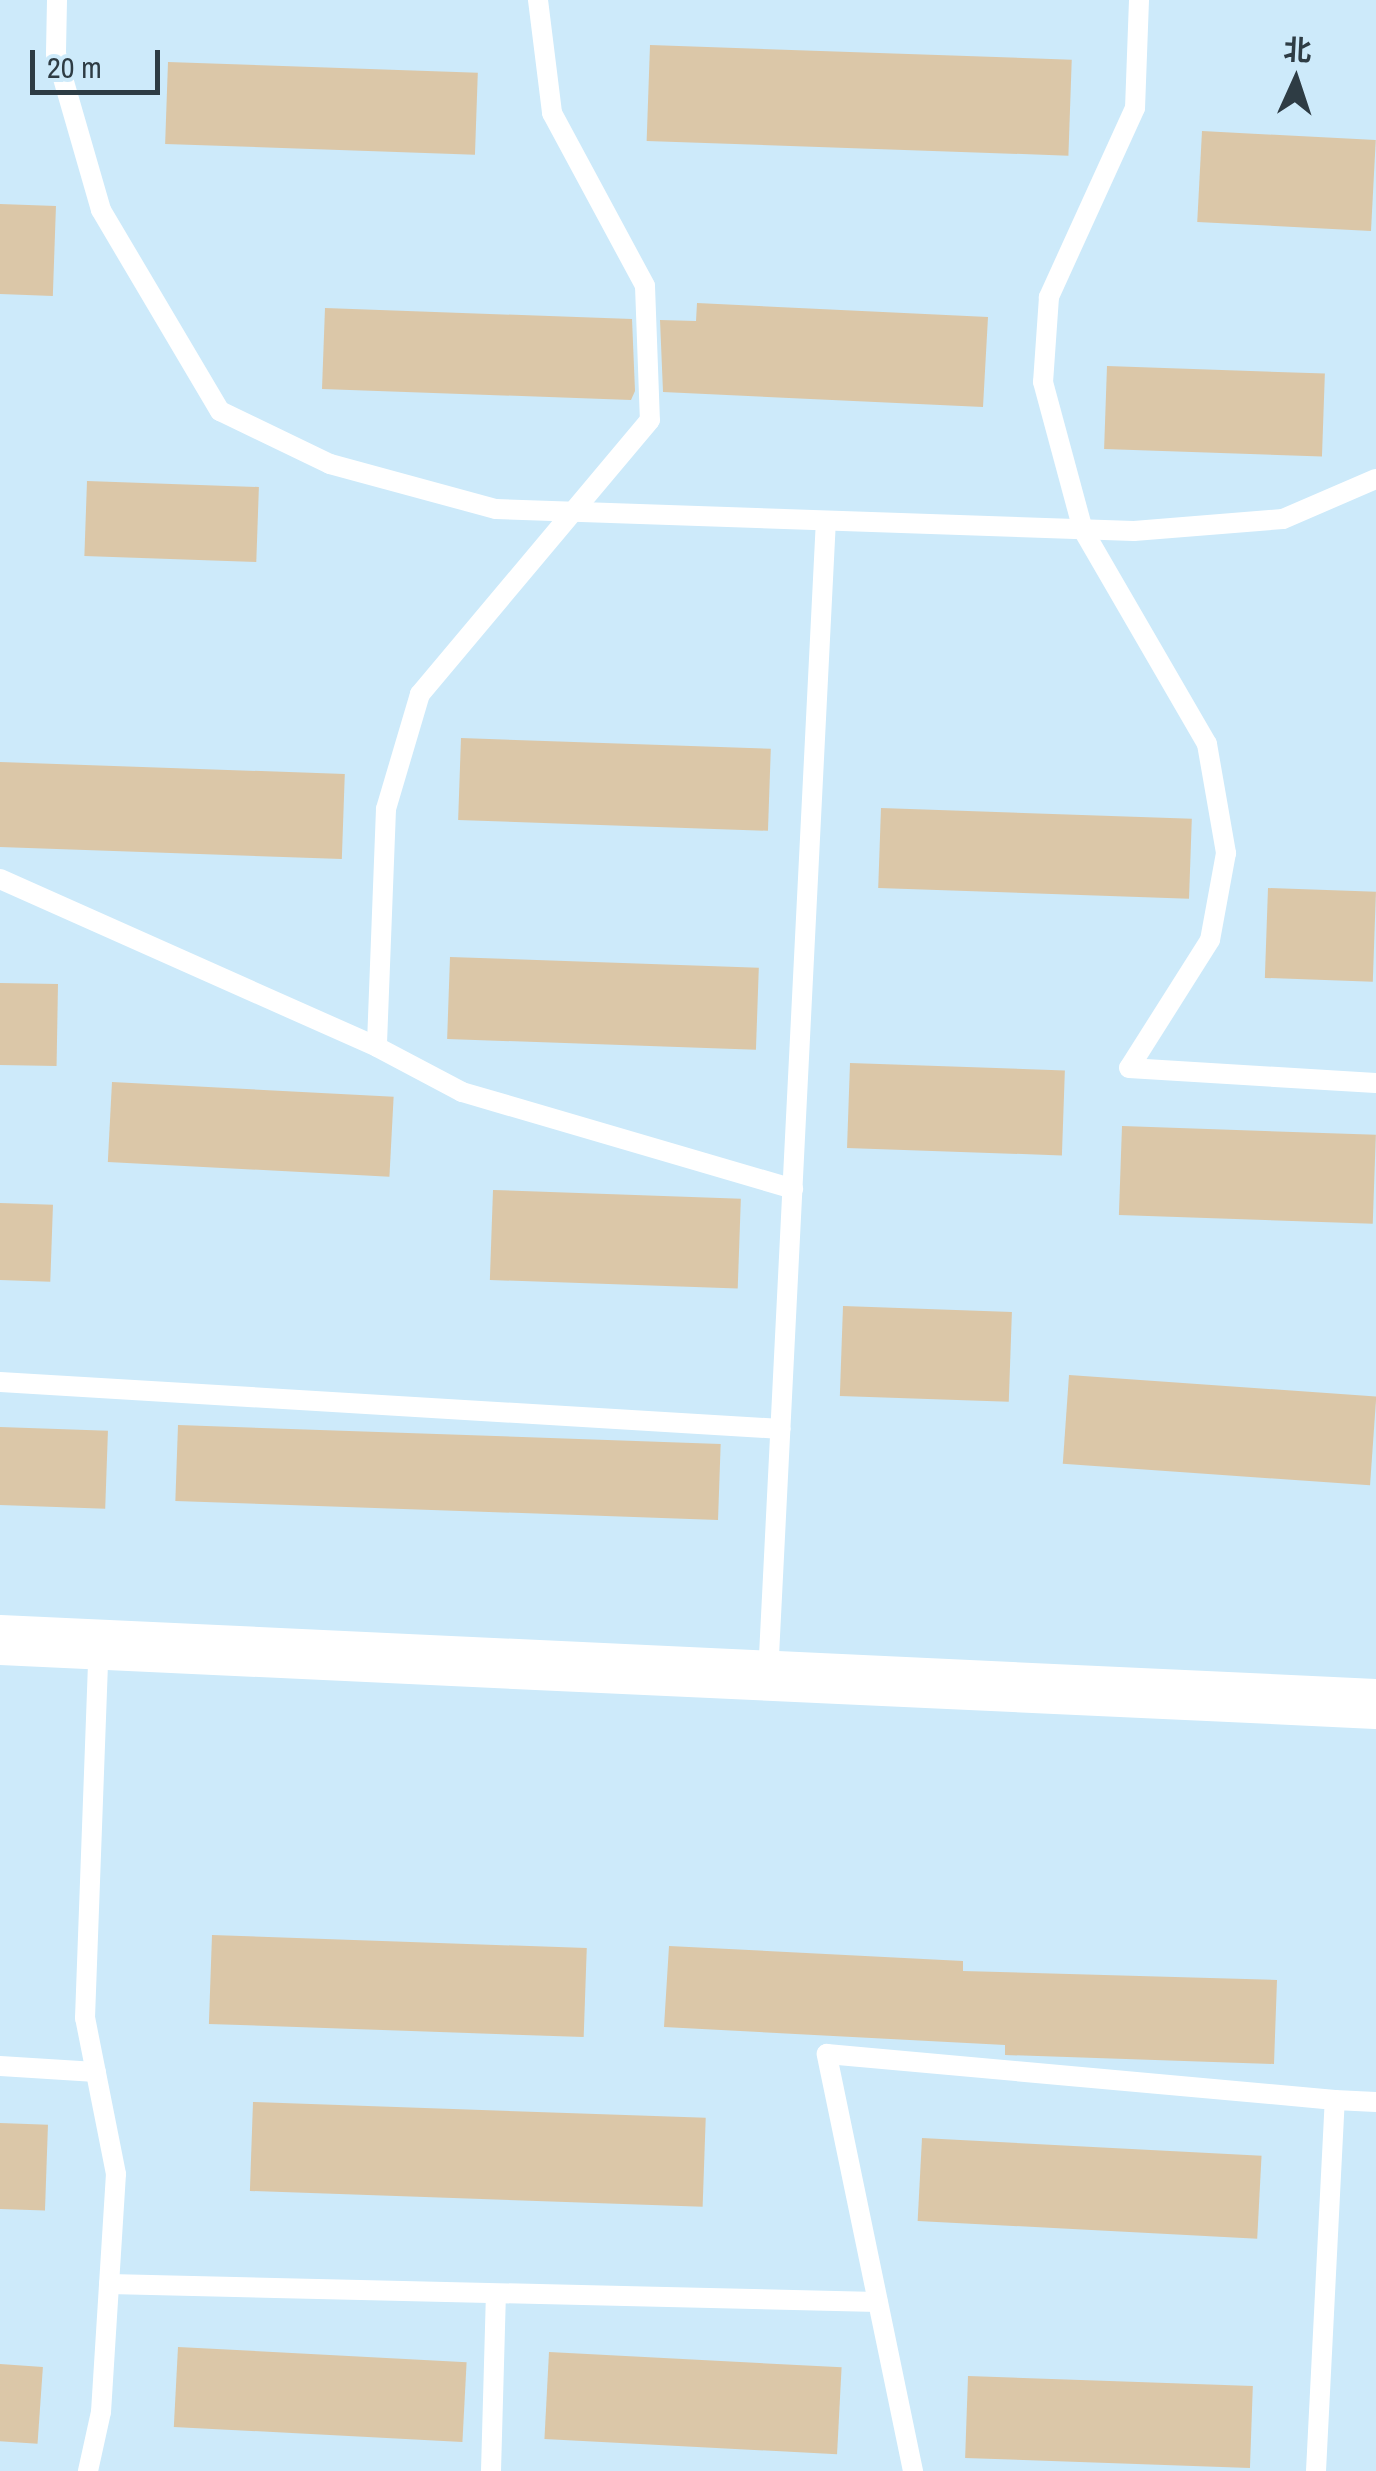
<!DOCTYPE html>
<meta charset="utf-8">
<style>
body{margin:0}
#map{position:relative;width:1376px;height:2471px;overflow:hidden;background:#cdeafa;font-family:"Archivo Narrow","Noto Sans SC",sans-serif}
div>[style]{position:absolute}
[style*='--x']{left:calc(var(--x)*1px);top:calc(var(--y)*1px);width:calc(var(--w)*1px);rotate:calc(var(--a)*1deg)}
.building>*{inset:0;background:#dbc7a8;transform-origin:0 0}
.service>*{height:20px;margin:-10px;padding:0 10px;transform-origin:10px;border-radius:10px;background:#fff}
.tertiary>*{height:50px;margin:-25px;padding:0 25px;transform-origin:25px;border-radius:25px;background:#fff}
span{translate:-50% -50%;white-space:nowrap;text-align:center;line-height:1.15;-webkit-text-stroke:8px #cdeafa;paint-order:stroke}
.north{position:absolute;left:1246px;top:30px;width:100px;height:100px;-webkit-text-stroke:8px #cdeafa;paint-order:stroke;rotate:3deg;font-size:28px;font-weight:700;line-height:40px;text-align:center;color:#2e3c44}
.north::after{content:'';display:block;margin:auto;width:35px;height:45px;background:#2e3c44;clip-path:polygon(50% 0,100% 100%,50% 72%,0 100%)}
.scale{position:absolute;left:30px;top:50px;width:130px;height:45px;box-sizing:border-box;border:5px solid #2e3c44;border-top:0;padding-left:12px;font-size:30px;line-height:35px;white-space:nowrap;color:#2e3c44;-webkit-text-stroke:8px #cdeafa;paint-order:stroke}
</style>
<div id="map">
<div class="building">
<i style="left:650px;top:45px;width:422px;height:96px;rotate:2deg"></i>
<i style="left:168px;top:62px;width:310px;height:82px;rotate:2deg"></i>
<i style="left:1202px;top:131px;width:174px;height:91px;rotate:3deg"></i>
<i style="left:0;top:204px;width:56px;height:90px;rotate:2deg"></i>
<i style="clip-path:polygon(697px 303px,988px 317px,983px 407px,663px 392px,660px 320px,696px 321px)"></i>
<i style="clip-path:polygon(325px 308px,632px 319px,635px 391px,631px 400px,322px 389px)"></i>
<i style="left:1107px;top:366px;width:218px;height:83px;rotate:2deg"></i>
<i style="left:87px;top:481px;width:172px;height:75px;rotate:2deg"></i>
<i style="left:461px;top:738px;width:310px;height:82px;rotate:2deg"></i>
<i style="left:0;top:762px;width:345px;height:85px;rotate:2deg"></i>
<i style="left:881px;top:808px;width:311px;height:80px;rotate:2deg"></i>
<i style="left:1268px;top:888px;width:108px;height:90px;rotate:2deg"></i>
<i style="left:450px;top:957px;width:309px;height:82px;rotate:2deg"></i>
<i style="left:0;top:983px;width:58px;height:82px;rotate:1deg"></i>
<i style="left:850px;top:1063px;width:215px;height:85px;rotate:2deg"></i>
<i style="left:112px;top:1082px;width:282px;height:80px;rotate:3deg"></i>
<i style="left:1122px;top:1126px;width:254px;height:89px;rotate:2deg"></i>
<i style="left:493px;top:1190px;width:248px;height:90px;rotate:2deg"></i>
<i style="left:0;top:1203px;width:53px;height:77px;rotate:2deg"></i>
<i style="left:843px;top:1306px;width:169px;height:90px;rotate:2deg"></i>
<i style="left:1069px;top:1375px;width:308px;height:89px;rotate:4deg"></i>
<i style="left:178px;top:1425px;width:543px;height:76px;rotate:2deg"></i>
<i style="left:0;top:1427px;width:108px;height:78px;rotate:2deg"></i>
<i style="left:212px;top:1935px;width:375px;height:89px;rotate:2deg"></i>
<i style="clip-path:polygon(669px 1946px,963px 1961px,963px 1971px,1277px 1980px,1274px 2064px,1005px 2055px,1005px 2045px,664px 2027px)"></i>
<i style="left:253px;top:2102px;width:453px;height:89px;rotate:2deg"></i>
<i style="left:0;top:2123px;width:48px;height:86px;rotate:2deg"></i>
<i style="left:922px;top:2138px;width:340px;height:83px;rotate:3deg"></i>
<i style="left:178px;top:2347px;width:289px;height:80px;rotate:3deg"></i>
<i style="left:549px;top:2352px;width:293px;height:87px;rotate:3deg"></i>
<i style="left:0;top:2364px;width:43px;height:77px;rotate:4deg"></i>
<i style="left:968px;top:2376px;width:285px;height:82px;rotate:2deg"></i>
</div>
<div class="service">
<i style="--x:57;--y:0;--w:54;--a:91.1"></i>
<i style="--x:56;--y:54;--w:162;--a:73.9"></i>
<i style="--x:101;--y:210;--w:234;--a:59.4"></i>
<i style="--x:220;--y:411;--w:122;--a:25.7"></i>
<i style="--x:330;--y:464;--w:172;--a:15.2"></i>
<i style="--x:496;--y:509;--w:638;--a:1.97"></i>
<i style="--x:1134;--y:531;--w:149;--a:-4.6"></i>
<i style="--x:1283;--y:519;--w:101;--a:-23.3"></i>
<i style="--x:538;--y:0;--w:114;--a:82.9"></i>
<i style="--x:552;--y:113;--w:196;--a:61.7"></i>
<i style="--x:645;--y:286;--w:134;--a:87.9"></i>
<i style="--x:650;--y:420;--w:358;--a:130"></i>
<i style="--x:420;--y:694;--w:120;--a:106.5"></i>
<i style="--x:386;--y:809;--w:238;--a:92.2"></i>
<i style="--x:377;--y:1047;--w:96;--a:27.9"></i>
<i style="--x:462;--y:1092;--w:345;--a:16.3"></i>
<i style="--x:1139;--y:0;--w:108;--a:92.1"></i>
<i style="--x:1135;--y:108;--w:208;--a:114.5"></i>
<i style="--x:1049;--y:297;--w:85;--a:94"></i>
<i style="--x:1043;--y:382;--w:153;--a:74.9"></i>
<i style="--x:1083;--y:530;--w:247;--a:59.9"></i>
<i style="--x:1207;--y:744;--w:111;--a:80.1"></i>
<i style="--x:1226;--y:853;--w:88;--a:100.4"></i>
<i style="--x:1210;--y:940;--w:151;--a:122.3"></i>
<i style="--x:1129;--y:1068;--w:247;--a:3.5"></i>
<i style="--x:0;--y:879;--w:413;--a:24"></i>
<i style="--x:0;--y:1382;--w:782;--a:3.44"></i>
<i style="--x:768;--y:1676;--w:1156;--a:-87.13"></i>
<i style="--x:0;--y:2066;--w:96;--a:3.6"></i>
<i style="--x:109;--y:2284;--w:769;--a:1.34"></i>
<i style="--x:88;--y:2471;--w:60;--a:-77.6"></i>
<i style="--x:101;--y:2412;--w:238;--a:-86.4"></i>
<i style="--x:116;--y:2174;--w:159;--a:-101.2"></i>
<i style="--x:85;--y:2018;--w:373;--a:-87.9"></i>
<i style="--x:491;--y:2471;--w:177;--a:-88.4"></i>
<i style="--x:913;--y:2471;--w:426;--a:-101.7"></i>
<i style="--x:827;--y:2054;--w:510;--a:5.17"></i>
<i style="--x:1316;--y:2471;--w:371;--a:-87.1"></i>
<i style="--x:1335;--y:2100;--w:41;--a:2.8"></i>
</div>
<div class="tertiary">
<i style="--x:0;--y:1640;--w:1377;--a:2.66"></i>
</div>
<div class="north">北</div>
<div class="scale">20 m</div>
</div>
